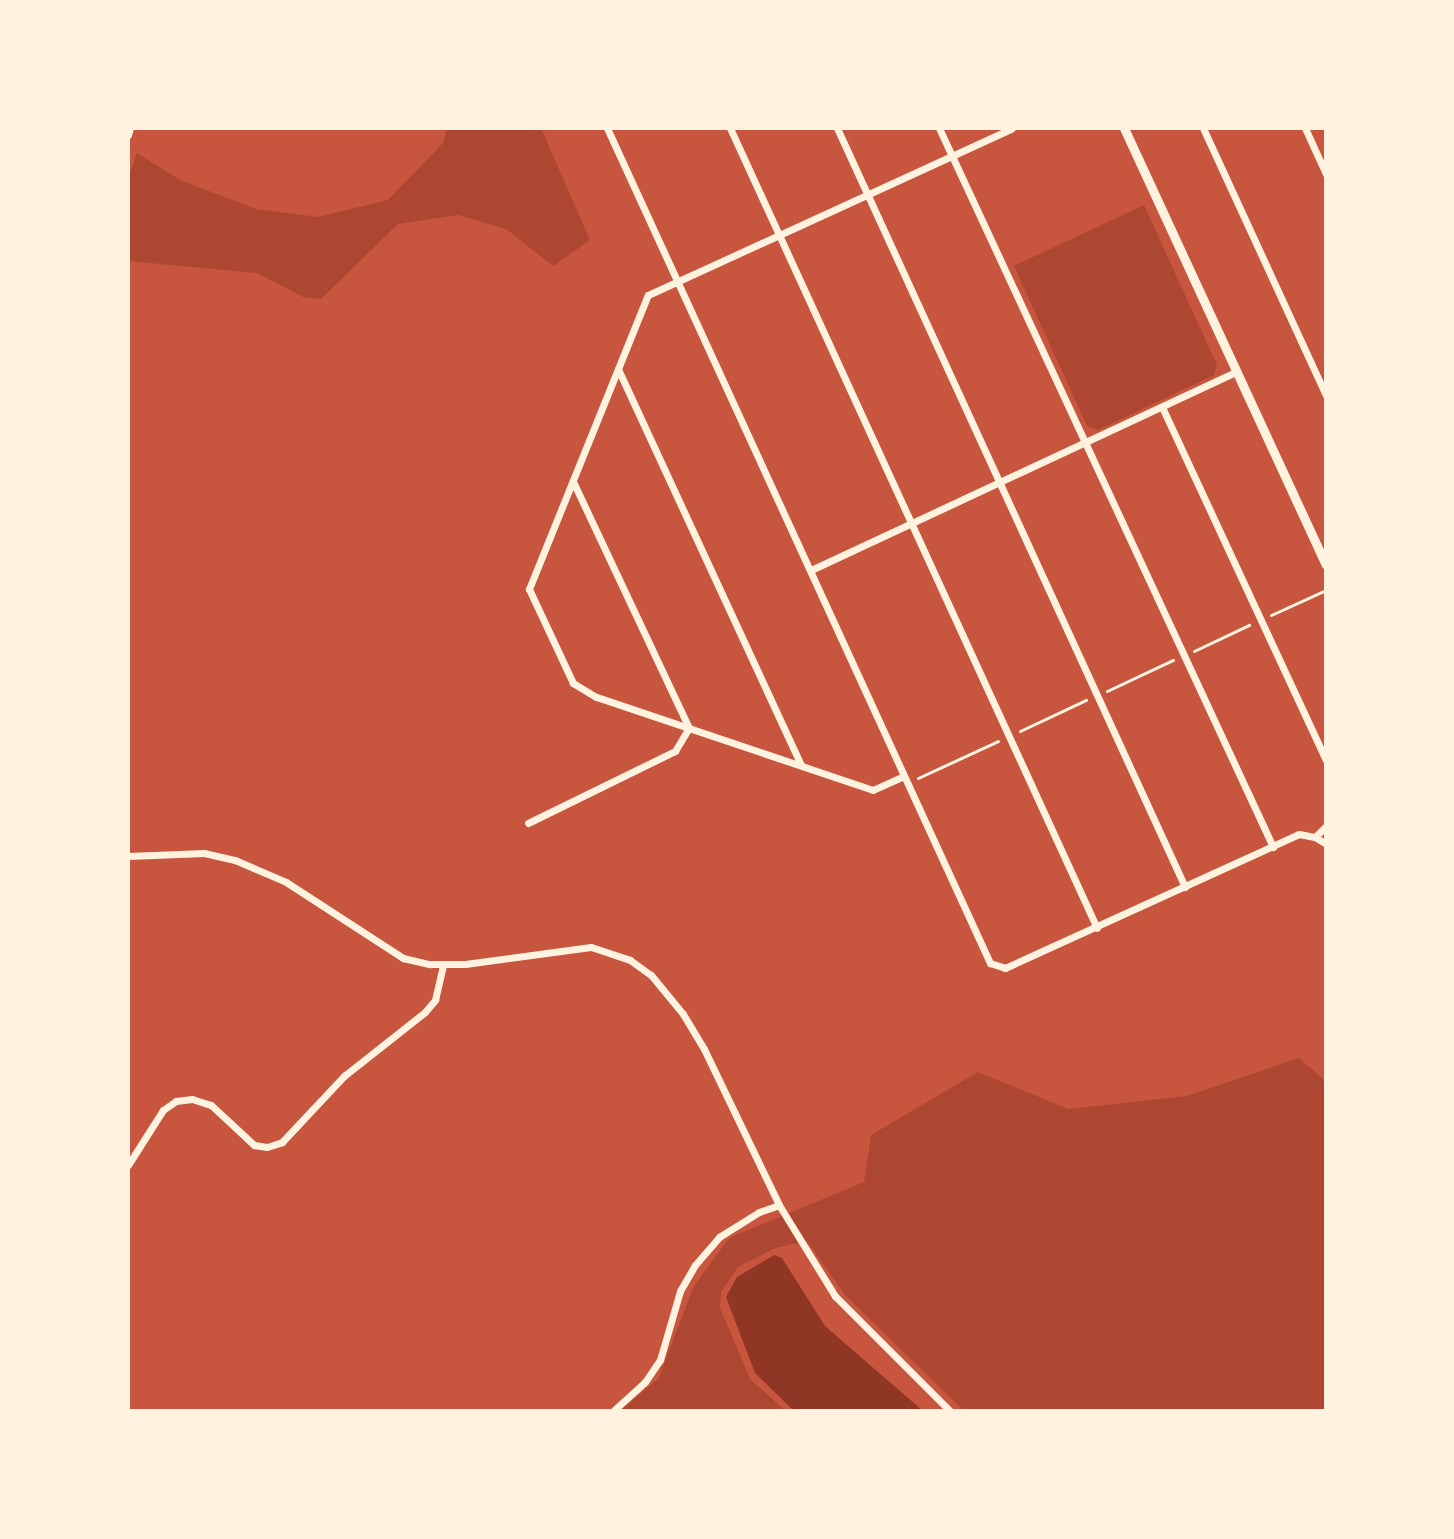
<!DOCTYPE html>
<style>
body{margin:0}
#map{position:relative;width:1454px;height:1539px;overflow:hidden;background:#c8553d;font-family:Quicksand,sans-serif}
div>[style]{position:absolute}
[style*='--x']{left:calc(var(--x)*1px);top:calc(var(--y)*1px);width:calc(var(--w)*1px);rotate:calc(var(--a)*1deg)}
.green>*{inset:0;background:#ae4732}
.water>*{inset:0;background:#8f3625}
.path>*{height:3px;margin:-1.5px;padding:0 1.5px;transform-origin:1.5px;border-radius:1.5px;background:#fff3e0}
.minor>*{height:7px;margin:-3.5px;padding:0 3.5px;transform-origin:3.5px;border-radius:3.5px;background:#fff3e0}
.tertiary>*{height:9px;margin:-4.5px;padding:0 4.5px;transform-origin:4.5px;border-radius:4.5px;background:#fff3e0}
span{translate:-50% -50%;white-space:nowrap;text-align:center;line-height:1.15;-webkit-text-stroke:8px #fff3e0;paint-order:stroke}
.frame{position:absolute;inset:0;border:130px solid #fff3e0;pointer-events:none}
</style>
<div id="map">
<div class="green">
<i style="clip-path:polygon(447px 128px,541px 128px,590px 240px,553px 266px,506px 229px,458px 215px,398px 224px,321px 299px,303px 297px,257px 273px,128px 261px,128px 179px,137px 153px,180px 180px,256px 209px,318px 217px,388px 200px,443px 143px)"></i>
<i style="clip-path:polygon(1144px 205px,1217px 365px,1214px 375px,1098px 430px,1087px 426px,1014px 266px)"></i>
<i style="clip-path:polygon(1299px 1058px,1326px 1082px,1326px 1411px,964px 1411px,845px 1295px,807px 1241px,775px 1248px,738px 1267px,721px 1292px,720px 1308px,750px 1379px,786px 1411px,620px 1411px,658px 1379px,694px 1286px,729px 1238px,864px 1182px,871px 1135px,978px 1072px,1068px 1109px,1187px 1096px)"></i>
</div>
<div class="water">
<i style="clip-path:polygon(774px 1255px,782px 1258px,825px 1326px,923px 1411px,794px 1411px,755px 1373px,726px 1297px,737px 1277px)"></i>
</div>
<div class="path">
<i style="--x:1271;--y:615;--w:60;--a:-24.4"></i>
<i style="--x:1194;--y:651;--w:61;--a:-25.3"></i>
<i style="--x:1107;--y:691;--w:73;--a:-25.2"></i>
<i style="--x:1020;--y:731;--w:73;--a:-25.2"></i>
<i style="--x:918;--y:778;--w:88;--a:-24.8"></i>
</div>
<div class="minor">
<i style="--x:607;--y:128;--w:919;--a:65.36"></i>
<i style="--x:990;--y:963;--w:16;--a:18"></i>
<i style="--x:1005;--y:968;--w:323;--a:-24.5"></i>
<i style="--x:1299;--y:834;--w:16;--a:11"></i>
<i style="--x:1315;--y:837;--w:13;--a:32"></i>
<i style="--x:730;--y:128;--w:880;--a:65.36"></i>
<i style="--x:837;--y:128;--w:835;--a:65.37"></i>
<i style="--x:939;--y:128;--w:793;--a:65.08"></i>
<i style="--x:1203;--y:128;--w:294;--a:65.3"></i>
<i style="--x:1305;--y:128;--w:51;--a:65.5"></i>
<i style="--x:128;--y:135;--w:7;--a:-74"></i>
<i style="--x:618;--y:369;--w:436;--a:65.2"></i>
<i style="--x:1162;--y:407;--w:389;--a:65.1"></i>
<i style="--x:811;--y:570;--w:469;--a:-25"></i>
<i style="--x:904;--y:776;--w:34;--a:156"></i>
<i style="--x:873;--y:790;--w:292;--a:-161.4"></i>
<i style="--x:596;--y:697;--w:27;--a:-149"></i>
<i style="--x:573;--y:683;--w:104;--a:-115.1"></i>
<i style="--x:529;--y:589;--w:317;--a:-68"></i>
<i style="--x:648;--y:295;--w:400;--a:-24.6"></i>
<i style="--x:528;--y:823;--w:164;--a:-26.1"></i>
<i style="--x:675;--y:751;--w:27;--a:-59"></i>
<i style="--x:689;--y:728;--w:273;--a:-115.2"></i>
<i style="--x:1315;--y:837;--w:16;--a:-45"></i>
<i style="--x:128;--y:856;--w:76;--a:-2.3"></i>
<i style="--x:204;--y:853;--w:32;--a:13"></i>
<i style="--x:235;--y:860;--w:56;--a:23.3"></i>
<i style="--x:286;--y:882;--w:140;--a:33"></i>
<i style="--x:403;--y:958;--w:28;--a:13"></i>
<i style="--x:430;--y:964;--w:35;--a:0"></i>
<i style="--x:465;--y:964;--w:127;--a:-7.7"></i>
<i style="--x:591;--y:947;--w:41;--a:18.4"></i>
<i style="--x:630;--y:960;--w:26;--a:36"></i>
<i style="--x:651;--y:975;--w:50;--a:50.6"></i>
<i style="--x:683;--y:1014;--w:41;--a:59"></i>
<i style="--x:704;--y:1049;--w:173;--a:64.3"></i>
<i style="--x:779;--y:1205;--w:107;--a:58.4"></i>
<i style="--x:835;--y:1296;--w:163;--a:45"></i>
<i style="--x:128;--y:1165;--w:65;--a:-57.5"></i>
<i style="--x:163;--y:1110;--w:16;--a:-35"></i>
<i style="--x:176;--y:1101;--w:16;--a:-7"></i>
<i style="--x:192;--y:1099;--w:20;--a:18"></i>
<i style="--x:211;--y:1105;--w:59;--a:42.9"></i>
<i style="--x:254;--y:1145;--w:13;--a:9"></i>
<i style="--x:267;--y:1147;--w:16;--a:-18"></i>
<i style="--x:282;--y:1142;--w:91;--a:-46.8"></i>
<i style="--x:344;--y:1076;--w:103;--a:-38.3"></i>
<i style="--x:425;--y:1012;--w:16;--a:-50"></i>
<i style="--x:435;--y:1000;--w:37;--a:-77"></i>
<i style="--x:613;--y:1411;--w:43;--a:-42.2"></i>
<i style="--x:645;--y:1382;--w:27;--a:-56"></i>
<i style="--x:660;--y:1360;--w:72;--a:-73.8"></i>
<i style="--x:680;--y:1291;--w:30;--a:-60"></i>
<i style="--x:695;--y:1265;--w:37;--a:-49"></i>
<i style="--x:719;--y:1237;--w:47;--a:-32"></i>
<i style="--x:759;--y:1212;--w:21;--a:-19"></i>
</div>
<div class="tertiary">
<i style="--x:1124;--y:128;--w:481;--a:65.2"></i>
</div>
<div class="frame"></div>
</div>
